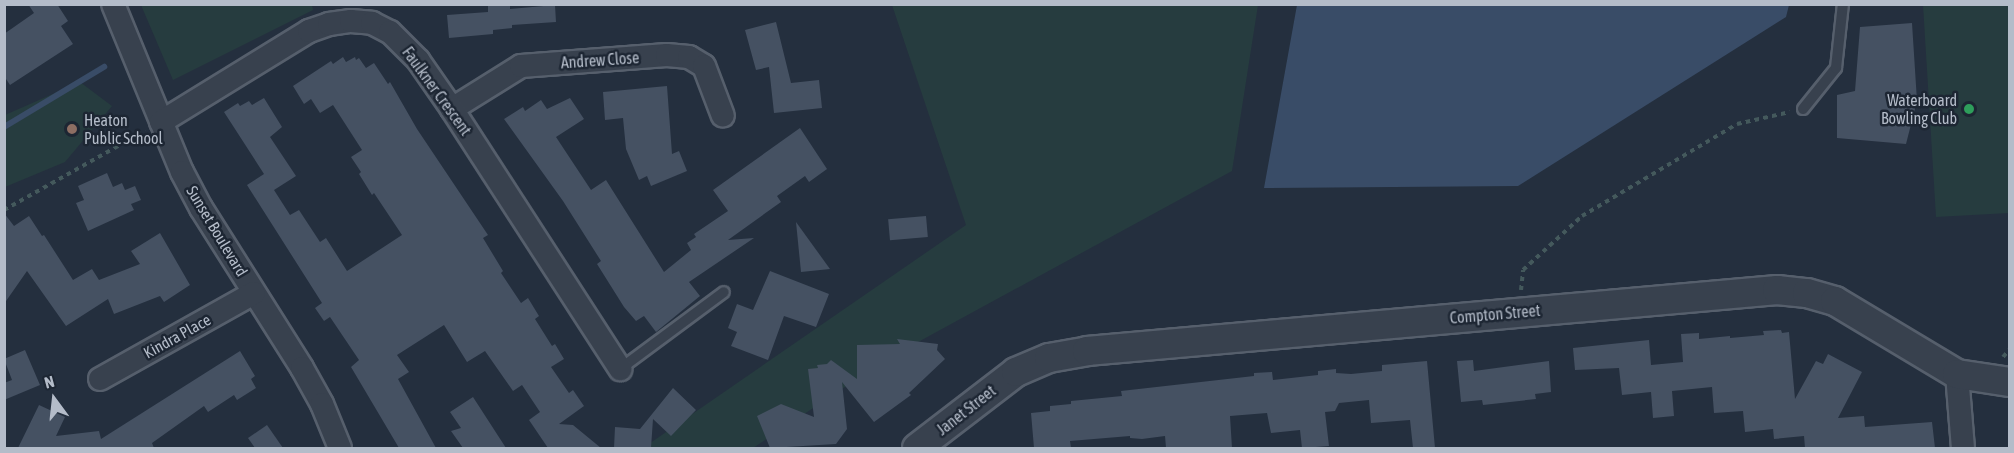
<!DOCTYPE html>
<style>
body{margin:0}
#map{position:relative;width:2014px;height:453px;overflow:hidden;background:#242f3e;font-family:"Asap Condensed",sans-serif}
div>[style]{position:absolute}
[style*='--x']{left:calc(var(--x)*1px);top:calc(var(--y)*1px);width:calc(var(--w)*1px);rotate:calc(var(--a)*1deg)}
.green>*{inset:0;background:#263c3f}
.water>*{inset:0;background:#394c67}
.stream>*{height:6px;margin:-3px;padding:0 3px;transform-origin:3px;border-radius:3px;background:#394c67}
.building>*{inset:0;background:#455162;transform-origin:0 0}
.path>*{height:4px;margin-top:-2px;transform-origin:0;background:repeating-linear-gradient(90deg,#44595c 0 4.5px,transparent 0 9px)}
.roads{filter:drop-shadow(2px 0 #565f6c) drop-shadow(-2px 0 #565f6c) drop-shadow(0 2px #565f6c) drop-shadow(0 -2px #565f6c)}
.service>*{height:10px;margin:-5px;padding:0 5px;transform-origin:5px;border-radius:5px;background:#38414e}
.minor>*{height:22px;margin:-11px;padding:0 11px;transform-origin:11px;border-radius:11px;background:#38414e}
.tertiary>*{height:28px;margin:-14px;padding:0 14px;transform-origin:14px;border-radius:14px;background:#38414e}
.dots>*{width:16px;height:16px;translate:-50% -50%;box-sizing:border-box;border:3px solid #1d2633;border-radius:50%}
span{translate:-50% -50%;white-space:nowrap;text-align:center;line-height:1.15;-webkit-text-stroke:5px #1d2633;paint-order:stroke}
.street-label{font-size:16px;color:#b4bcc9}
.poi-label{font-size:16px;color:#b4bcc9}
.right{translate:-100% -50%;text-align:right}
.left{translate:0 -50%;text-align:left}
.frame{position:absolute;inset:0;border:6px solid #b4bcc9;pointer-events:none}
.north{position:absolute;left:24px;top:369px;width:60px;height:60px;-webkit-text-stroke:4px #1d2633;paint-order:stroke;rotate:345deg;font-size:16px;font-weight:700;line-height:24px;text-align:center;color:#b4bcc9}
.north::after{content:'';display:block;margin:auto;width:21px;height:27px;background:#b4bcc9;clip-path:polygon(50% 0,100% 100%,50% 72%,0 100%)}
</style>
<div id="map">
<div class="green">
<i style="clip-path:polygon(312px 5px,313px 10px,173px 80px,141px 5px)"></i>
<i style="clip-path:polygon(892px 5px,1258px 5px,1232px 171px,887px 359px,753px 448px,643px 448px,966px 225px)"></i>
<i style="clip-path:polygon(1923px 5px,2009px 5px,2009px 213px,1936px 217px)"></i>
<i style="clip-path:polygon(80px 82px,112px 106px,65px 162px,5px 187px,5px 115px)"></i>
</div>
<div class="water">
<i style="clip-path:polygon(1297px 5px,1297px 4px,1789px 5px,1786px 17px,1518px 186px,1264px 188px)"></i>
</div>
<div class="stream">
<i style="--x:4;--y:127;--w:117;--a:-31"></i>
</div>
<div class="building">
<i style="clip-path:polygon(28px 4px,57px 4px,68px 21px,61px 26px,73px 44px,10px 85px,4px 76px,4px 34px,34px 13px)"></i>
<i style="clip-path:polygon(488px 4px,510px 4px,510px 9px,555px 5px,556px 22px,512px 25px,512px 28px,493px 30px,493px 34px,449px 38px,447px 15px,488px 12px)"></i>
<i style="clip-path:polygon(776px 22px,791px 83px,819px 80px,822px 108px,774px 113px,769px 67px,756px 70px,745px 30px)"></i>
<i style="clip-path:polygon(1912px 23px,1917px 101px,1906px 144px,1837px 138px,1837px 95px,1855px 91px,1860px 27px)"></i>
<i style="clip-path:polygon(343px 57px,346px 62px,355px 57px,356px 60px,359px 58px,366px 68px,374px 63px,388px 84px,390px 82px,417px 129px,488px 235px,483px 238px,503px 271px,501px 273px,521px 303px,528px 298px,539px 316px,535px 319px,552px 346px,555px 344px,564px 359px,551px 367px,569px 393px,573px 390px,584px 406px,559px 424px,573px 425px,601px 448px,548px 448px,529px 420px,540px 412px,522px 385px,513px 391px,485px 351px,467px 362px,444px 325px,397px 355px,409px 372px,398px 379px,436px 448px,399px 448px,351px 367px,359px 360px,330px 317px,324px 321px,315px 308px,322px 303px,247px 185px,264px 174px,224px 112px,238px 103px,240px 106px,249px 101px,252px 105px,264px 98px,282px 127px,270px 137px,296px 176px,274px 190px,290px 215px,299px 210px,320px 242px,326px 238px,347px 271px,402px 235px,374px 193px,372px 195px,359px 174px,361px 172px,351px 157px,362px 150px,333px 105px,320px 113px,311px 99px,304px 104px,293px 86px,331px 61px,333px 64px)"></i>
<i style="clip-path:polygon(667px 86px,672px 154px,679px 151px,687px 171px,651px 186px,647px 176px,639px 180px,626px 149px,623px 118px,605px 120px,603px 92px)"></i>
<i style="clip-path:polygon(570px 98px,584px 119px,556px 137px,591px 190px,606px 180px,664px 272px,691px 250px,687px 243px,696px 237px,694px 234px,728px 211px,713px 190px,800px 128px,827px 169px,809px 182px,805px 176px,777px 196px,781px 202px,728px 240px,754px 238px,689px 282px,700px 296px,656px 332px,644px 316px,636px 321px,624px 307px,597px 264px,601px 261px,563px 201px,504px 119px,523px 107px,525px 111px,541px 100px,547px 109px)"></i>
<i style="clip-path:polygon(107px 173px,113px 187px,122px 183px,125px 190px,135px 186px,141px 200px,131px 204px,134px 210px,88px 231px,76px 203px,84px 200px,78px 186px)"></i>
<i style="clip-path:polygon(4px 213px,14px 226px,29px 216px,42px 236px,44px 235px,73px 280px,92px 269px,99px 280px,140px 264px,131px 251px,160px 233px,190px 285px,164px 302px,160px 296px,114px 314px,108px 299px,66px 326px,27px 271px,4px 304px)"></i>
<i style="left:926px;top:216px;width:21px;height:38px;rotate:85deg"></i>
<i style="clip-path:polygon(796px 222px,830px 269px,801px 272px)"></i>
<i style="clip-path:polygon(770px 271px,829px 294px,816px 327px,784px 316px,768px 360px,731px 346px,737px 332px,728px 328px,737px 304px,753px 310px)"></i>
<i style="clip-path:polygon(1781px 330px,1782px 333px,1789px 332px,1795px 399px,1816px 361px,1823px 364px,1828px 354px,1862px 372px,1838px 418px,1864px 416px,1865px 427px,1932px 422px,1935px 448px,1805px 448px,1804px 436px,1774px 439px,1773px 429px,1745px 432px,1743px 411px,1714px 413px,1712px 387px,1672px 391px,1674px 416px,1653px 418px,1651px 392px,1622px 395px,1619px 368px,1575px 370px,1573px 348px,1649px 340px,1651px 365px,1683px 362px,1681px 334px,1699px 333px,1699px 339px,1730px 336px,1730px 338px,1764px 335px,1763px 331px)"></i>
<i style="clip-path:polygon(897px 339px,938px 344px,937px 350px,945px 359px,909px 393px,911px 395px,874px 422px,842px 382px,847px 429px,836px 444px,770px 448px,757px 416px,781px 404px,814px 417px,808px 369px,818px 368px,817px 365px,827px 364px,831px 360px,857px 379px,857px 345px,900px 344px)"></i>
<i style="clip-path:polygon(25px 350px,40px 385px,4px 400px,4px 383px,12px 380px,4px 359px)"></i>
<i style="clip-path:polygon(240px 351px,255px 376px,251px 379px,256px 388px,237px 400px,234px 395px,208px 412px,204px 406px,152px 443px,154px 448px,18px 448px,39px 405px,65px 417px,56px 436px,99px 431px,101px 439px)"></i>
<i style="clip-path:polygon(1473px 360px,1474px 371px,1549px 361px,1551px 392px,1535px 394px,1536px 399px,1483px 405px,1482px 400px,1461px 402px,1457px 361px)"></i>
<i style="clip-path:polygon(1427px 361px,1435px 448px,1413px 448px,1410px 420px,1371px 423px,1369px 400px,1339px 403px,1335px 411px,1325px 412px,1329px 446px,1302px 448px,1300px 430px,1271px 433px,1267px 413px,1230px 416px,1232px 448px,1166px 448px,1165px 436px,1142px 439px,1130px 438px,1130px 436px,1070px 441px,1071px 448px,1034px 448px,1031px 413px,1050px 411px,1050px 406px,1071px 404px,1071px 401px,1122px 396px,1121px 391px,1254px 376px,1254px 373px,1272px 372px,1273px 380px,1318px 375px,1318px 371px,1336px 369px,1336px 373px,1351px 374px,1382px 371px,1382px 365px)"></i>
<i style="clip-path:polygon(673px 388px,696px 410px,671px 436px,653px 419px,651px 448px,614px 448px,615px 427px,640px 429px)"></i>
<i style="clip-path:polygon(473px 397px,506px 448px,463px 448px,451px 431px,461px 428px,450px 412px)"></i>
<i style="clip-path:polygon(267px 425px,283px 448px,255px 448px,248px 438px)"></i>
</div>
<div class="path">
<i style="--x:4;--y:210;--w:162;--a:-29.3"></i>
<i style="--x:1521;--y:290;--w:20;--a:-84"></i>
<i style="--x:1523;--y:270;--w:80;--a:-42.5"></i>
<i style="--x:1582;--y:216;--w:180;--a:-30.7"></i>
<i style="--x:1737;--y:124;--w:54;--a:-12.8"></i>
<i style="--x:2003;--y:357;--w:11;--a:-49"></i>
</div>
<div class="roads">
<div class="service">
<i style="--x:1803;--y:109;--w:53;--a:-51.2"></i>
<i style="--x:1836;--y:68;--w:64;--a:-83.8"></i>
<i style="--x:620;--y:369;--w:129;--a:-36.5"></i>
</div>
<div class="minor">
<i style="--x:113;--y:4;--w:182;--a:67.7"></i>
<i style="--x:182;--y:172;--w:41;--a:62.2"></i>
<i style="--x:201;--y:208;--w:189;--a:57.7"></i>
<i style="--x:302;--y:368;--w:41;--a:60.9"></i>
<i style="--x:322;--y:404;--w:48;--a:67.8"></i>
<i style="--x:452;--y:109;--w:81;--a:-31.9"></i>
<i style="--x:521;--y:66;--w:146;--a:-4.3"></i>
<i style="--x:667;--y:55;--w:22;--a:5"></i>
<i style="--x:689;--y:57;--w:17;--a:31"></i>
<i style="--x:704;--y:66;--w:53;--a:69.2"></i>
<i style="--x:161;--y:122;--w:174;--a:-31.6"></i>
<i style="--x:309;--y:31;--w:21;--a:-19"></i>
<i style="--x:329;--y:24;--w:22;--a:-8"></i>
<i style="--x:351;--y:21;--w:21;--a:5"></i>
<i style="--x:372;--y:23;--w:20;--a:27"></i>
<i style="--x:390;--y:32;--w:40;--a:45"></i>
<i style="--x:418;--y:60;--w:60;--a:55.2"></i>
<i style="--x:452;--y:109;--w:310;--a:57.1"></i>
<i style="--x:1957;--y:374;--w:74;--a:85.4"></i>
<i style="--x:100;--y:379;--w:176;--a:-29.2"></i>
</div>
<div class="tertiary">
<i style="--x:917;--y:448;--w:125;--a:-37.5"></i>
<i style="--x:1016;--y:372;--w:36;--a:-23"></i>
<i style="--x:1049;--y:358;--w:39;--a:-10"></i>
<i style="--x:1087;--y:351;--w:693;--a:-5.05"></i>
<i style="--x:1777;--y:290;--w:30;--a:6"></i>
<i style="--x:1807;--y:293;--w:29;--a:16"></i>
<i style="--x:1835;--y:301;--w:142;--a:30.9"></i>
<i style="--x:1957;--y:374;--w:54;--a:8.6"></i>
</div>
</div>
<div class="dots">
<i style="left:1969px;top:109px;background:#2e9e5b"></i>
<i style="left:72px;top:129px;background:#8d6e63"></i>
</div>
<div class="street-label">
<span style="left:600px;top:60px;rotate:-4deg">Andrew Close</span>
<span style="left:437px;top:91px;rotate:54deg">Faulkner Crescent</span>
<span style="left:217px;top:231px;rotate:59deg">Sunset Boulevard</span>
<span style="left:1495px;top:314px;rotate:-5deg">Compton Street</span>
<span style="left:177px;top:336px;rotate:-29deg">Kindra Place</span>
<span style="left:966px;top:410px;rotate:-38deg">Janet Street</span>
</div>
<div class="poi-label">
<span class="right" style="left:1957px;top:109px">Waterboard<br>Bowling Club</span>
<span class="left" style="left:84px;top:129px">Heaton<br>Public School</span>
</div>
<div class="frame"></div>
<div class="north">N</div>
</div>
